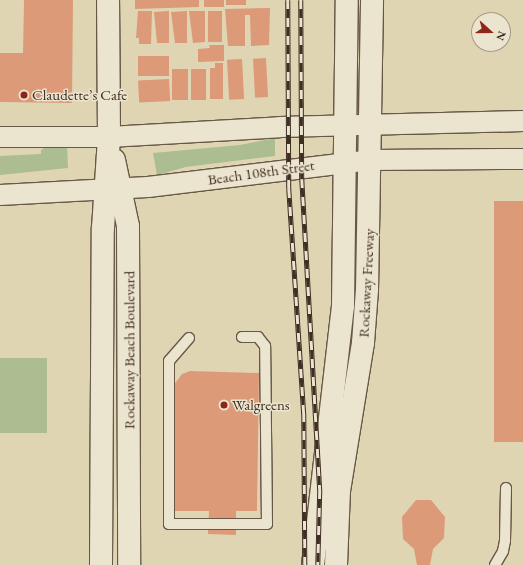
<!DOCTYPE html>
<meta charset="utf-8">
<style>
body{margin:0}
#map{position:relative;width:523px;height:565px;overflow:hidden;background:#e0d5b3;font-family:"EB Garamond",serif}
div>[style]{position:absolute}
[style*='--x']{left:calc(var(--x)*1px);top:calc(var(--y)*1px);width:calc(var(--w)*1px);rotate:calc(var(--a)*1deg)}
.green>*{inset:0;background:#acbe91;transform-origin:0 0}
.building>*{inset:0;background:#dc9a78;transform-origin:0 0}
.roads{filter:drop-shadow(1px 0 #675847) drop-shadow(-1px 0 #675847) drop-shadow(0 1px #675847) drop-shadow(0 -1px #675847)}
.lane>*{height:10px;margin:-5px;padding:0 5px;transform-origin:5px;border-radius:5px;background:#ebe4ce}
.street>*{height:20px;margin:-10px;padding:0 10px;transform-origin:10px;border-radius:10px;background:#ebe4ce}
.secondary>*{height:22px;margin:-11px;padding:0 11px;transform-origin:11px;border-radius:11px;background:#ebe4ce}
.rail>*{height:4.5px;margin-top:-2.25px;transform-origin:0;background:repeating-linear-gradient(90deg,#ebe4ce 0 9px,#3f2e23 0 18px);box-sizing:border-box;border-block:1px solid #3f2e23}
.dots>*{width:11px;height:11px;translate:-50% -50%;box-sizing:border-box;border:2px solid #ebe4ce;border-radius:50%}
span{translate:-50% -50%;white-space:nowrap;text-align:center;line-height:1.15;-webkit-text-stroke:3px #ebe4ce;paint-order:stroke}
.poi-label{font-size:15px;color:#3f2e23}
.left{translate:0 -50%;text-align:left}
.street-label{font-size:15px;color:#3f2e23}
.north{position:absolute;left:471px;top:12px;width:40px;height:40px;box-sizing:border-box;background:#ebe4ce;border:1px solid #a69b8a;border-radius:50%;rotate:111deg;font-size:11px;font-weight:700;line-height:16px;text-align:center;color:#3f2e23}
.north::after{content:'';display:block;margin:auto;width:14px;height:18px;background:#8f2418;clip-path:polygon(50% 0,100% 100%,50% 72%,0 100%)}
</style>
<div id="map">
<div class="green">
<i style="clip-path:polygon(275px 138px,275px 156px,186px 167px,157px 175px,153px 153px,240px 145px)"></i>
<i style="clip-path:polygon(67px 144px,68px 168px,0 175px,0 156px,41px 154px,41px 150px,48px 145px)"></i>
<i style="left:47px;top:358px;width:75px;height:47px;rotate:90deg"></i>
</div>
<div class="building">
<i style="clip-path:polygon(24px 0,73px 0,72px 103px,0 102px,0 53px,23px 53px)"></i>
<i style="clip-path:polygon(135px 0,199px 0,199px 7px,135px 9px)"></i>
<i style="left:204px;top:0;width:20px;height:7px"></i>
<i style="left:226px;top:0;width:20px;height:5px"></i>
<i style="clip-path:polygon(270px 8px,269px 45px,251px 46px,250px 15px,245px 15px,245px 46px,228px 46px,225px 9px)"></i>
<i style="clip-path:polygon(138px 11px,152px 11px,151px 44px,139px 44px,139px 38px,136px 38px)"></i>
<i style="clip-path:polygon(169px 11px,169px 43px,157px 43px,154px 12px)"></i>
<i style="clip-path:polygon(187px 11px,187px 43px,175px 43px,171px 12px)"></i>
<i style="clip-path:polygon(189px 11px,205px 11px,205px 42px,193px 43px)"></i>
<i style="left:208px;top:11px;width:14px;height:31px"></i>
<i style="clip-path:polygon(209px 45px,224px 45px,224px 61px,198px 62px,198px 49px,210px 48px)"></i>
<i style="left:138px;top:56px;width:31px;height:20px"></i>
<i style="left:266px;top:58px;width:39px;height:13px;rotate:87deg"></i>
<i style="left:242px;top:59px;width:40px;height:15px;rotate:87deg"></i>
<i style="clip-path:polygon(215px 63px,223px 63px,223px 99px,210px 99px,210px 68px,215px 68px)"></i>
<i style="left:172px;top:69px;width:16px;height:31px"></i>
<i style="left:191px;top:69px;width:15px;height:31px"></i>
<i style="left:169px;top:79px;width:22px;height:31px;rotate:87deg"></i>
<i style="left:494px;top:201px;width:29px;height:241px"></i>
<i style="clip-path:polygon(190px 371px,259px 373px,257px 511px,236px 511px,236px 535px,208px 534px,209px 511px,172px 511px,173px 386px,182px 374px)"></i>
<i style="clip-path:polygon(416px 500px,431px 500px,445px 517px,444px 538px,433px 549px,430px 565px,417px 565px,414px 549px,403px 539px,402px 517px)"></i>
</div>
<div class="roads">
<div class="lane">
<i style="--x:189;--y:338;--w:30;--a:131"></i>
<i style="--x:169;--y:361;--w:163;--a:90"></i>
<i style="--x:169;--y:524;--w:98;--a:0"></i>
<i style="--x:267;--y:524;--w:178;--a:-90.6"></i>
<i style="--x:265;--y:346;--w:11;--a:-128"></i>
<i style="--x:258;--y:337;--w:16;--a:180"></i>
<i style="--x:495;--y:565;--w:16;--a:-60"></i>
<i style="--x:503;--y:551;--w:10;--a:-79"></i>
<i style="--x:505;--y:541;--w:53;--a:-88.9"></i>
</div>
<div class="street">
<i style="--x:0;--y:137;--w:109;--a:0"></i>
<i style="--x:109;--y:137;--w:171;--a:-3.3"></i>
<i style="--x:280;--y:127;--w:243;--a:-1.4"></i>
<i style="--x:0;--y:195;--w:148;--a:-3.1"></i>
<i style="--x:148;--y:187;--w:224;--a:-6.9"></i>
<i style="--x:370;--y:160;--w:153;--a:-0.4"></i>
</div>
<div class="secondary">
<i style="--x:114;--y:160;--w:67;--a:78"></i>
<i style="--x:128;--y:226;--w:339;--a:89.8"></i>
<i style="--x:101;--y:565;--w:337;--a:-89.7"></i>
<i style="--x:103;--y:228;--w:91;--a:-86.2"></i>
<i style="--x:109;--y:137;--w:137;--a:-90.4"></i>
<i style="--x:313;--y:565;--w:261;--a:-83.4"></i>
<i style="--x:343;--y:306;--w:306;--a:-89.3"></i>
<i style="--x:336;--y:565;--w:74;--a:-87.7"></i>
<i style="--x:339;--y:491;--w:150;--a:-80.8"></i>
<i style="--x:363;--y:343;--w:53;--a:-85.7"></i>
<i style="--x:367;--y:290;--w:290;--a:-89"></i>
</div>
</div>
<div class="rail">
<i style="--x:288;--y:0;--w:189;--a:89.7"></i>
<i style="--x:289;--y:189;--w:225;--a:86.2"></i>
<i style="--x:304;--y:413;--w:152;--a:89.6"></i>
<i style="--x:301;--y:0;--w:179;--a:89.7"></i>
<i style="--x:302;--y:179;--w:312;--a:86.7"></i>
<i style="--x:320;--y:490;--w:75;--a:91.5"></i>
</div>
<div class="dots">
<i style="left:24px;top:95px;background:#8f2418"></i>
<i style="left:224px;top:405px;background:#8f2418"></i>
</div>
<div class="poi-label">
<span class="left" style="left:32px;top:95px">Claudette’s Cafe</span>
<span class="left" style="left:232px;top:405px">Walgreens</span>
</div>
<div class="street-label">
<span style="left:261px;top:172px;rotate:-8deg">Beach 108th Street</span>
<span style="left:366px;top:283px;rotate:-87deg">Rockaway Freeway</span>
<span style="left:129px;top:350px;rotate:-90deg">Rockaway Beach Boulevard</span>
</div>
<div class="north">N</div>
</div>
